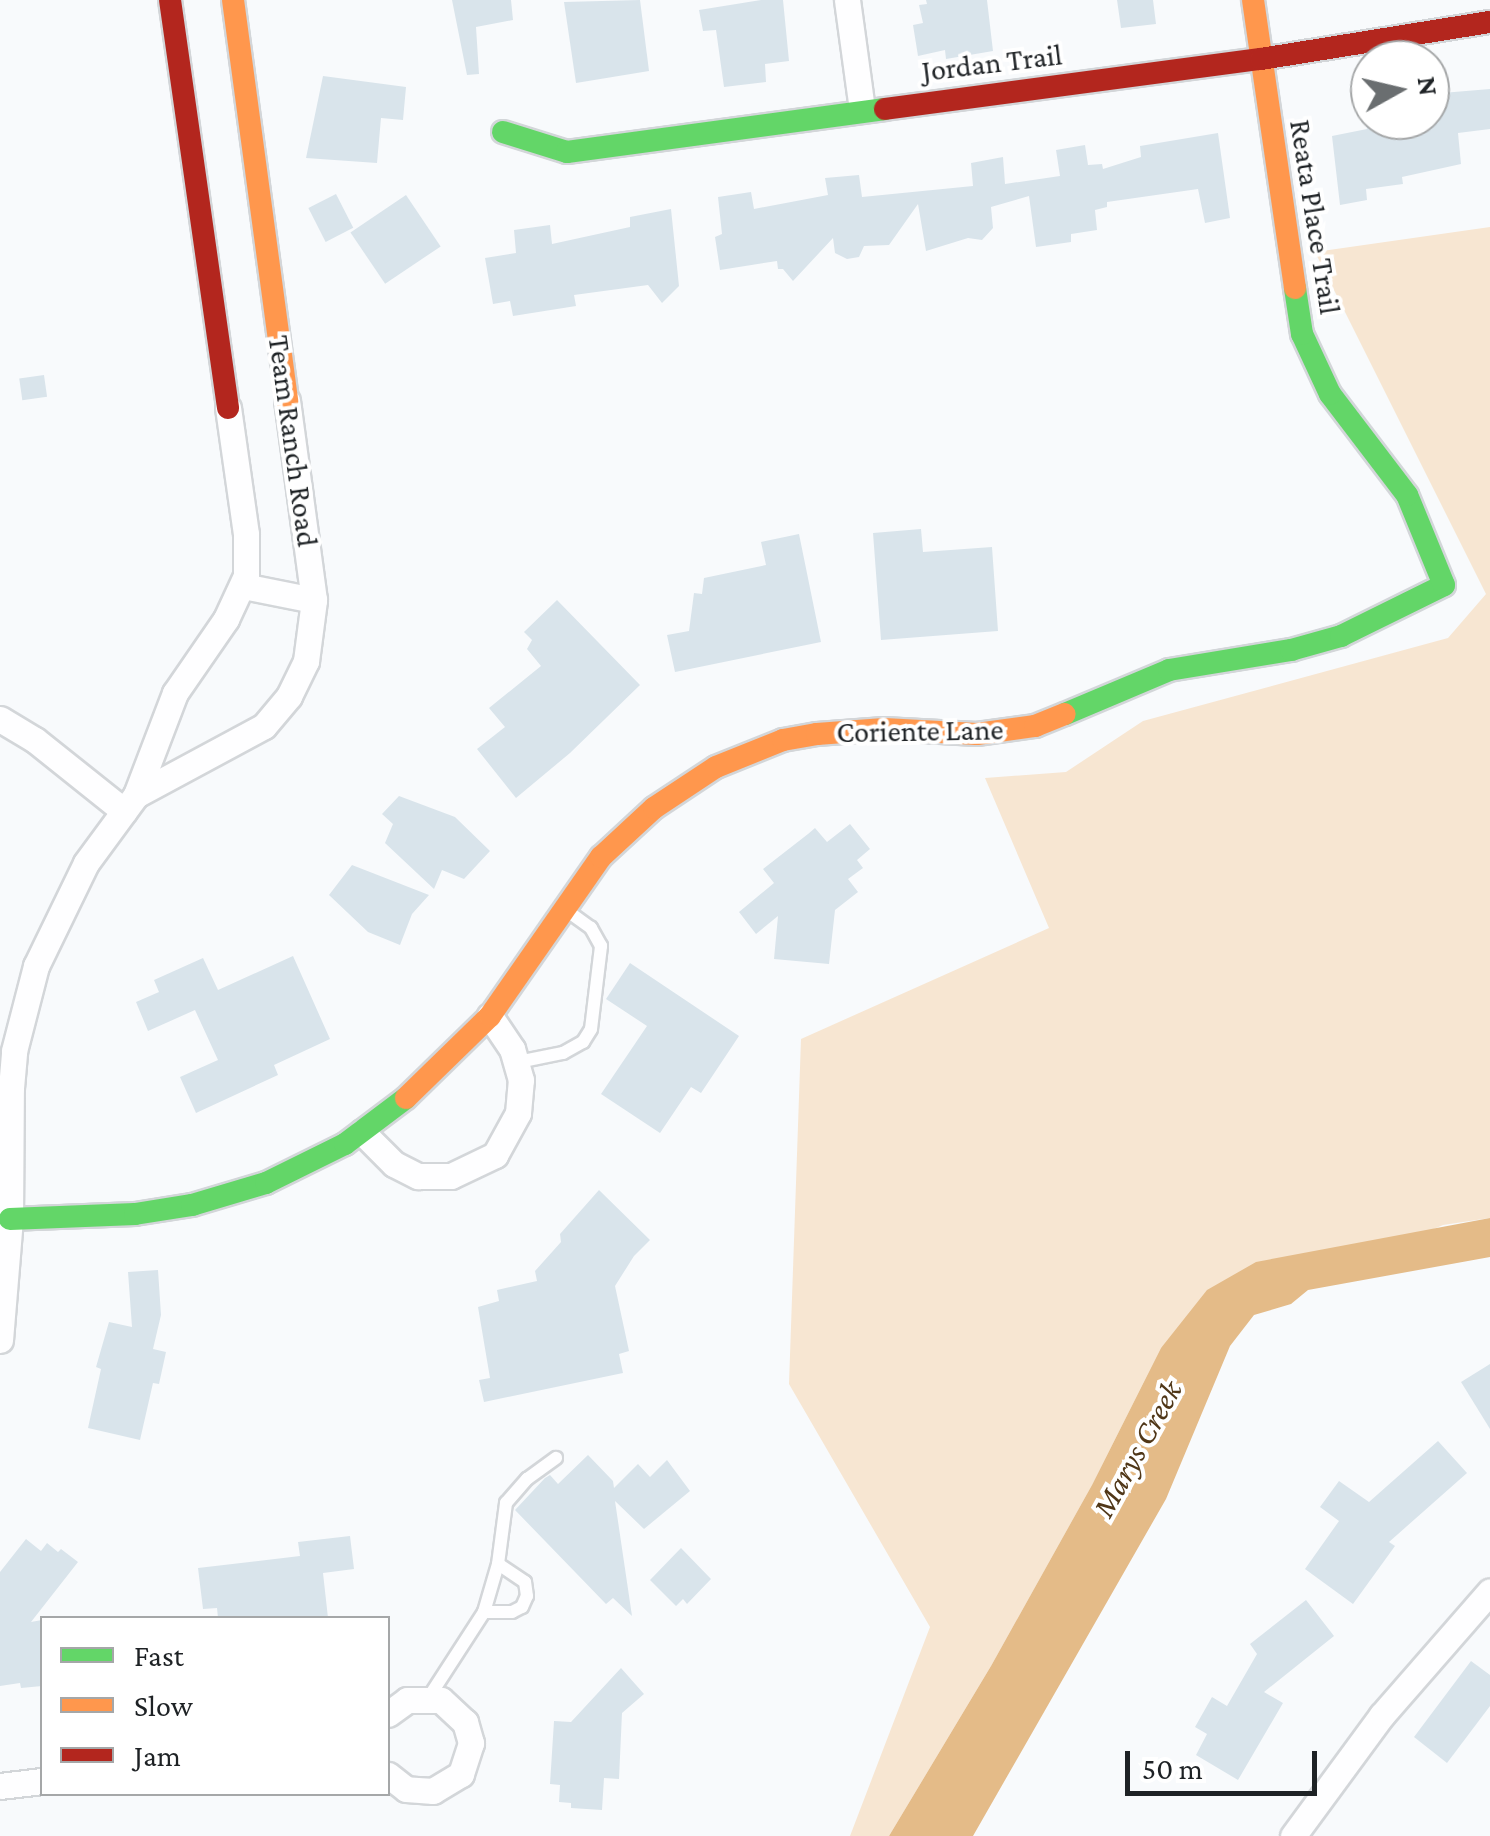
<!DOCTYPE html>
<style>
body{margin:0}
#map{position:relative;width:1490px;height:1836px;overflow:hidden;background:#f8fafc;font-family:"Crimson Pro",serif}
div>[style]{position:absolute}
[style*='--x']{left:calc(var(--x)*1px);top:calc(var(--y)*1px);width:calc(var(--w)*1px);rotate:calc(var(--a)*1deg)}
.green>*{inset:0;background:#f7e6d2}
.water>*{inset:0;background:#e4bb88}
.building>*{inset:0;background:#d9e4eb;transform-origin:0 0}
.roads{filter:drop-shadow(2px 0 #d3d6d9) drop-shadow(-2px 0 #d3d6d9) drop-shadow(0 2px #d3d6d9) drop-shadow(0 -2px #d3d6d9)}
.lane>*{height:12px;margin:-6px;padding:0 6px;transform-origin:6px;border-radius:6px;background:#fefeff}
.street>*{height:25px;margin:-12.5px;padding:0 12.5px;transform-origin:12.5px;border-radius:12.5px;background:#fefeff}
.fast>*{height:22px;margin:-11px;padding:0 11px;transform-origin:11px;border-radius:11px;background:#63d668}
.slow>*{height:22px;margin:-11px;padding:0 11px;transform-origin:11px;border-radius:11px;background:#ff974d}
.jam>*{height:22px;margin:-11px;padding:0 11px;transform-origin:11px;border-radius:11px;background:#b3261e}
span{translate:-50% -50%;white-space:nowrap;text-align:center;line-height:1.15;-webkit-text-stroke:8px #fff;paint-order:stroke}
.street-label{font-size:30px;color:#1e2225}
.water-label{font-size:32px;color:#503718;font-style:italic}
.legend{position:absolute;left:40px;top:1616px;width:350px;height:180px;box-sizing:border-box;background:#fff;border:2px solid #a5a7a8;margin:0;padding:12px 18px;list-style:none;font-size:30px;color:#1e2225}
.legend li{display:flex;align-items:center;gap:20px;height:50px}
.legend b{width:50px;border:2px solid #a5a7a8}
.north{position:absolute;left:1350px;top:40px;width:100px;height:100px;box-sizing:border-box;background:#fff;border:2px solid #a5a7a8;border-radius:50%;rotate:82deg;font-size:28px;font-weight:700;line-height:40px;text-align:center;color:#1e2225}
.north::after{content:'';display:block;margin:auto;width:35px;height:45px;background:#6a6e70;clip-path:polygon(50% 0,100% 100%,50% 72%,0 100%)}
.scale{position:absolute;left:1125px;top:1751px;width:192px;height:45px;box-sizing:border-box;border:5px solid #1e2225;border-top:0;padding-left:12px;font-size:30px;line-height:35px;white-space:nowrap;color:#1e2225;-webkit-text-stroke:8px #fff;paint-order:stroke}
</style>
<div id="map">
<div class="green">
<i style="clip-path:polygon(1490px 227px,1490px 1218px,1443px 1225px,1161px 1348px,1092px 1485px,991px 1666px,889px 1836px,850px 1836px,930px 1627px,789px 1384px,801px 1039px,1049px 928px,985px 778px,1066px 772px,1143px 721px,1448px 638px,1486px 594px,1315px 252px)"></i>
</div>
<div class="water">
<i style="clip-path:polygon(1490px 1218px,1490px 1257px,1308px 1290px,1291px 1304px,1254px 1315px,1230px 1346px,1166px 1499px,973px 1836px,889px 1836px,991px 1666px,1092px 1485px,1161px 1348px,1207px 1290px,1256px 1262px)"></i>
</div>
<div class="building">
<i style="clip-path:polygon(452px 0,511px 0,513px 20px,476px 27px,479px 74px,467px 75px)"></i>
<i style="clip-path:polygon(640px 0,649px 71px,576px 83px,564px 2px)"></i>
<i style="clip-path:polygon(761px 0,783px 0,789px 61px,765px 64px,766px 82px,724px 87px,716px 30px,703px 31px,699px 10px)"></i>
<i style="clip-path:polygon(926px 0,987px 0,993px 51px,946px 59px,945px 50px,918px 56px,913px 25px,923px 23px,919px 5px,927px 4px)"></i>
<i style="clip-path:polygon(1117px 0,1153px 0,1156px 24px,1121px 28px)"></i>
<i style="clip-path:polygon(323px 76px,406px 87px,403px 120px,381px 118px,377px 163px,306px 158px)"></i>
<i style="clip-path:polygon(1490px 89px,1490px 129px,1458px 133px,1461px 164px,1402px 177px,1403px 184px,1366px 189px,1367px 200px,1340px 205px,1332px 136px,1367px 129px,1365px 120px,1433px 120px,1430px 94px)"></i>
<i style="clip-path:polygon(1218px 133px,1230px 218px,1205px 223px,1198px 189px,1107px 202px,1107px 207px,1095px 210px,1097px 230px,1071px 234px,1071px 242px,1036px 247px,1029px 196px,991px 207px,993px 228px,982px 240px,968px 238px,926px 251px,918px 204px,889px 245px,864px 246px,859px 257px,847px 259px,835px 253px,833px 238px,793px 281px,783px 269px,778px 269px,777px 261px,720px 270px,715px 237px,722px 234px,718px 197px,751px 192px,754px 209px,828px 195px,825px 178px,859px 175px,862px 197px,973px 186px,971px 163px,1003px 157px,1005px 184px,1060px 176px,1056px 150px,1085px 145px,1088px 165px,1102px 164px,1103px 169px,1141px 157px,1140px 146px)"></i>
<i style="left:336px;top:194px;width:38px;height:31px;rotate:63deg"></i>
<i style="left:406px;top:195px;width:62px;height:67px;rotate:56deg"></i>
<i style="clip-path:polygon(671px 209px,679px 286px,662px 303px,648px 285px,574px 295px,576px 306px,513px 316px,510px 301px,493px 304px,485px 258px,516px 253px,514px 230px,550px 225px,552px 244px,630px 227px,630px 217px)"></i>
<i style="left:44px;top:375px;width:22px;height:25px;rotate:82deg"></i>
<i style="clip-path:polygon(921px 529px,923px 552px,992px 547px,998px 631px,881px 640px,873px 533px)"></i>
<i style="clip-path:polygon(799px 534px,821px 642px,675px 672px,667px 635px,689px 631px,694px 593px,702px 594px,704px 578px,766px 565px,761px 542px)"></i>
<i style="clip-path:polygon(557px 600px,640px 685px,570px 753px,516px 798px,477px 749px,505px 727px,489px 708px,541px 666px,527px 649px,532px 640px,524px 632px)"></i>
<i style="clip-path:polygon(399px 796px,455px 817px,490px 851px,464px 879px,442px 870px,434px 889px,385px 843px,393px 824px,382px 814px)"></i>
<i style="clip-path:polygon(850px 824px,870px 849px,857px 860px,863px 868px,848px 879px,858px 892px,835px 910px,829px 964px,774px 959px,778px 916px,756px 934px,739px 912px,774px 883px,763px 869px,808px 834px,815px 828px,827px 842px)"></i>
<i style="clip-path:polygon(352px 865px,429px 895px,412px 914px,400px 945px,368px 932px,329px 895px)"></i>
<i style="clip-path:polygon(293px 956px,330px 1039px,274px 1065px,278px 1075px,196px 1113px,180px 1077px,218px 1060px,195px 1010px,148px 1031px,136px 1002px,159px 992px,154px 980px,203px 958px,218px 990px)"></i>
<i style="clip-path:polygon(630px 963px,739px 1036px,701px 1093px,691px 1087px,660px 1133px,601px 1094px,647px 1026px,606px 999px)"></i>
<i style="clip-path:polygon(599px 1190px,650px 1240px,634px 1256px,615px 1286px,629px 1351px,619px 1354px,623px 1373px,484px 1402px,479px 1380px,490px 1378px,478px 1307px,499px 1301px,497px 1290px,537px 1281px,535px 1271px,561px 1242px,560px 1234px)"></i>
<i style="clip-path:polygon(158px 1270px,161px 1315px,153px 1349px,166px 1352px,159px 1384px,153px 1383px,140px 1440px,88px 1428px,101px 1369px,96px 1367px,109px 1322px,132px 1327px,128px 1272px)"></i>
<i style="clip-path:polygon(1490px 1364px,1490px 1429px,1461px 1382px)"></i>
<i style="clip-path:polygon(1438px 1441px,1467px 1473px,1389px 1542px,1395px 1546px,1353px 1604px,1305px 1569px,1339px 1521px,1320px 1507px,1339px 1481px,1369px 1502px)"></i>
<i style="clip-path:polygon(588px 1455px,613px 1481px,614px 1488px,638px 1464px,650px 1477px,667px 1460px,690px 1491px,644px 1529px,615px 1501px,632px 1616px,613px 1598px,606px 1604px,515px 1510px,545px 1478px,550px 1475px,558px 1484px)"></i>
<i style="clip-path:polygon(350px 1536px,354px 1569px,323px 1573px,328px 1618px,218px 1618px,217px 1608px,203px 1609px,198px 1568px,300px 1556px,298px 1542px)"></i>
<i style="clip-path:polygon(26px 1539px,41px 1551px,47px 1543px,58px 1552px,61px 1549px,78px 1562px,31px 1622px,42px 1620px,42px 1686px,21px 1688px,20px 1683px,0 1686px,0 1572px)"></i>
<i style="clip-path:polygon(681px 1548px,711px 1579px,687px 1604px,683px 1599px,676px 1606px,650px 1580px)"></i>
<i style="clip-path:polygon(1306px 1600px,1334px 1636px,1264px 1692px,1283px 1703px,1238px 1780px,1196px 1755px,1207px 1734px,1195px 1727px,1212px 1697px,1227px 1706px,1257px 1654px,1250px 1644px)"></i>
<i style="clip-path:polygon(1471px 1661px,1490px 1675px,1490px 1706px,1447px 1763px,1414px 1737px)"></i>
<i style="clip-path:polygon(621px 1668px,644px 1694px,622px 1713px,619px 1779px,604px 1778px,602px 1810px,571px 1808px,571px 1803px,559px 1802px,560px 1785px,550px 1784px,554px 1721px,571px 1722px)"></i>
</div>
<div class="roads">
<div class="lane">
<i style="--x:518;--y:1062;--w:46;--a:-11.3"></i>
<i style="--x:563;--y:1053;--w:23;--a:-29"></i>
<i style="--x:583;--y:1042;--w:15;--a:-58"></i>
<i style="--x:591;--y:1029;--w:84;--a:-83.1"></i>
<i style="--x:601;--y:946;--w:21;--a:-119"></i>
<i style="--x:591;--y:928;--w:31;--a:-144"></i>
<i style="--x:484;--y:1612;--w:28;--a:0"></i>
<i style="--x:512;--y:1612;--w:11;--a:-27"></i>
<i style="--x:522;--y:1607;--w:12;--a:-66"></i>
<i style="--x:527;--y:1596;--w:14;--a:-98"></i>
<i style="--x:525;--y:1582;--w:32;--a:-146"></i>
<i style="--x:429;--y:1697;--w:101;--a:-57.1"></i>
<i style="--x:484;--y:1612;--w:50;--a:-73.7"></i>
<i style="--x:498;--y:1564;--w:62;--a:-82.5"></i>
<i style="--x:506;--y:1503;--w:32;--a:-49"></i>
<i style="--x:527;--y:1479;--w:36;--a:-36"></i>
</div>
<div class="street">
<i style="--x:847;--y:0;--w:110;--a:82.2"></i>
<i style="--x:243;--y:586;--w:72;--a:11.2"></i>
<i style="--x:0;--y:719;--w:41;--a:31"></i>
<i style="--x:35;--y:740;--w:114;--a:38.6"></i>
<i style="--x:136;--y:795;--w:145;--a:-28.3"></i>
<i style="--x:264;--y:726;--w:39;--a:-50"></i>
<i style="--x:289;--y:696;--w:39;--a:-64"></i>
<i style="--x:306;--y:661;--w:62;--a:-82.5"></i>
<i style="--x:314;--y:600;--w:201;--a:-97.7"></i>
<i style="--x:362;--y:1132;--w:45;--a:45"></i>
<i style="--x:394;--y:1164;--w:27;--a:27"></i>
<i style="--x:418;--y:1176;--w:33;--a:0"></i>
<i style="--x:451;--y:1176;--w:49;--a:-25.5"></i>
<i style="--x:495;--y:1155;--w:48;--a:-61.3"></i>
<i style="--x:518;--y:1113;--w:33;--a:-85"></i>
<i style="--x:521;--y:1080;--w:32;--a:-106"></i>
<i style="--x:512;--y:1049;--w:40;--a:-124"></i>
<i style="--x:0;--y:1340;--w:121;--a:-85.3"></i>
<i style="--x:10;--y:1219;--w:131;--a:-89.6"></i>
<i style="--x:11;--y:1088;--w:37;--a:-85"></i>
<i style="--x:14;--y:1051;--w:88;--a:-75.5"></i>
<i style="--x:36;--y:966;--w:114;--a:-64.1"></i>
<i style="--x:86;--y:863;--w:84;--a:-53.7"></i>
<i style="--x:136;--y:795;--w:109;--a:-69.1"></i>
<i style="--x:175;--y:693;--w:90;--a:-55.4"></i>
<i style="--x:226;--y:619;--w:47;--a:-65.1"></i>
<i style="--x:246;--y:576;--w:42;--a:-90"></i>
<i style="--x:246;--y:534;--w:127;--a:-98.1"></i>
<i style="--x:388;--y:1714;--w:24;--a:-36"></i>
<i style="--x:407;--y:1700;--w:34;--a:0"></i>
<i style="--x:441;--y:1700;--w:33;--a:43"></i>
<i style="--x:465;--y:1722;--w:22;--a:74"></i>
<i style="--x:471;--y:1743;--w:33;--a:108"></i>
<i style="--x:461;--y:1774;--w:33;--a:149"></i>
<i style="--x:433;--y:1791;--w:27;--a:-176"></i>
<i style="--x:406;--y:1789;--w:23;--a:-142"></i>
<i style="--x:0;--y:1786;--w:42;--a:-6.8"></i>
<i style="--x:1293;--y:1836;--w:150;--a:-53.7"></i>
<i style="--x:1382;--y:1715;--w:164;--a:-48.9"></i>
</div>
<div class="fast">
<i style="--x:503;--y:132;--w:67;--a:17.4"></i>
<i style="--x:567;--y:152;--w:321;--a:-7.7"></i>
<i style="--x:1065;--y:714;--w:113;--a:-22.9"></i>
<i style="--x:1169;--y:670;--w:124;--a:-9.3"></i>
<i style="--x:1291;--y:650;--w:52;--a:-15.6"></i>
<i style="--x:1341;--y:636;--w:115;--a:-26.3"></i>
<i style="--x:1444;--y:585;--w:97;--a:-112.3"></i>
<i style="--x:1407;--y:495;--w:127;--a:-127.3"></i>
<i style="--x:1330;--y:394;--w:66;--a:-115"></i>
<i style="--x:1302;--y:334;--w:47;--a:-98.7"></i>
<i style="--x:10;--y:1219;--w:125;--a:-2.3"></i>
<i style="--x:135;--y:1214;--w:58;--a:-9"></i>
<i style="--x:192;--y:1205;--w:77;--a:-16.6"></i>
<i style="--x:266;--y:1183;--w:88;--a:-26.3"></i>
<i style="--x:345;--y:1144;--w:76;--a:-37"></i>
</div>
<div class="slow">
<i style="--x:233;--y:0;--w:405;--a:82.3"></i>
<i style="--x:1253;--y:0;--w:291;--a:81.7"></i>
<i style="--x:406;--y:1098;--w:117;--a:-44.3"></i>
<i style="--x:490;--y:1016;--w:194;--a:-55.1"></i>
<i style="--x:601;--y:857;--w:72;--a:-42.8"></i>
<i style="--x:654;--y:808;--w:74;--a:-33.5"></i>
<i style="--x:716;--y:767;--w:72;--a:-21.9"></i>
<i style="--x:783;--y:740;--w:35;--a:-10"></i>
<i style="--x:817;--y:734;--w:67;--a:-4.3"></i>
<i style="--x:884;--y:729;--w:93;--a:3.1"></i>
<i style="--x:977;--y:734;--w:59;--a:-7.9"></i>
<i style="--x:1035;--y:726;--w:32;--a:-22"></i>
</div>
<div class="jam">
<i style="--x:170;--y:0;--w:412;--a:81.9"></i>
<i style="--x:885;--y:109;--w:379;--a:-7.6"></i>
<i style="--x:1261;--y:59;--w:232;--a:-9.2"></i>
</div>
</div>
<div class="street-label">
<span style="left:992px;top:63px;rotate:-7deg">Jordan Trail</span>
<span style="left:1315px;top:217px;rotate:81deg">Reata Place Trail</span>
<span style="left:293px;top:441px;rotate:82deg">Team Ranch Road</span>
<span style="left:920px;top:731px;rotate:-1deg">Coriente Lane</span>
</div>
<div class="water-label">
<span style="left:1137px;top:1449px;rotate:-61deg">Marys Creek</span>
</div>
<ul class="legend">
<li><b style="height:12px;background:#63d668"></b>Fast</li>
<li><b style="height:12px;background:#ff974d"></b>Slow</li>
<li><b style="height:12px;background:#b3261e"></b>Jam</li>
</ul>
<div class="north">N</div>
<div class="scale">50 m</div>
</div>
